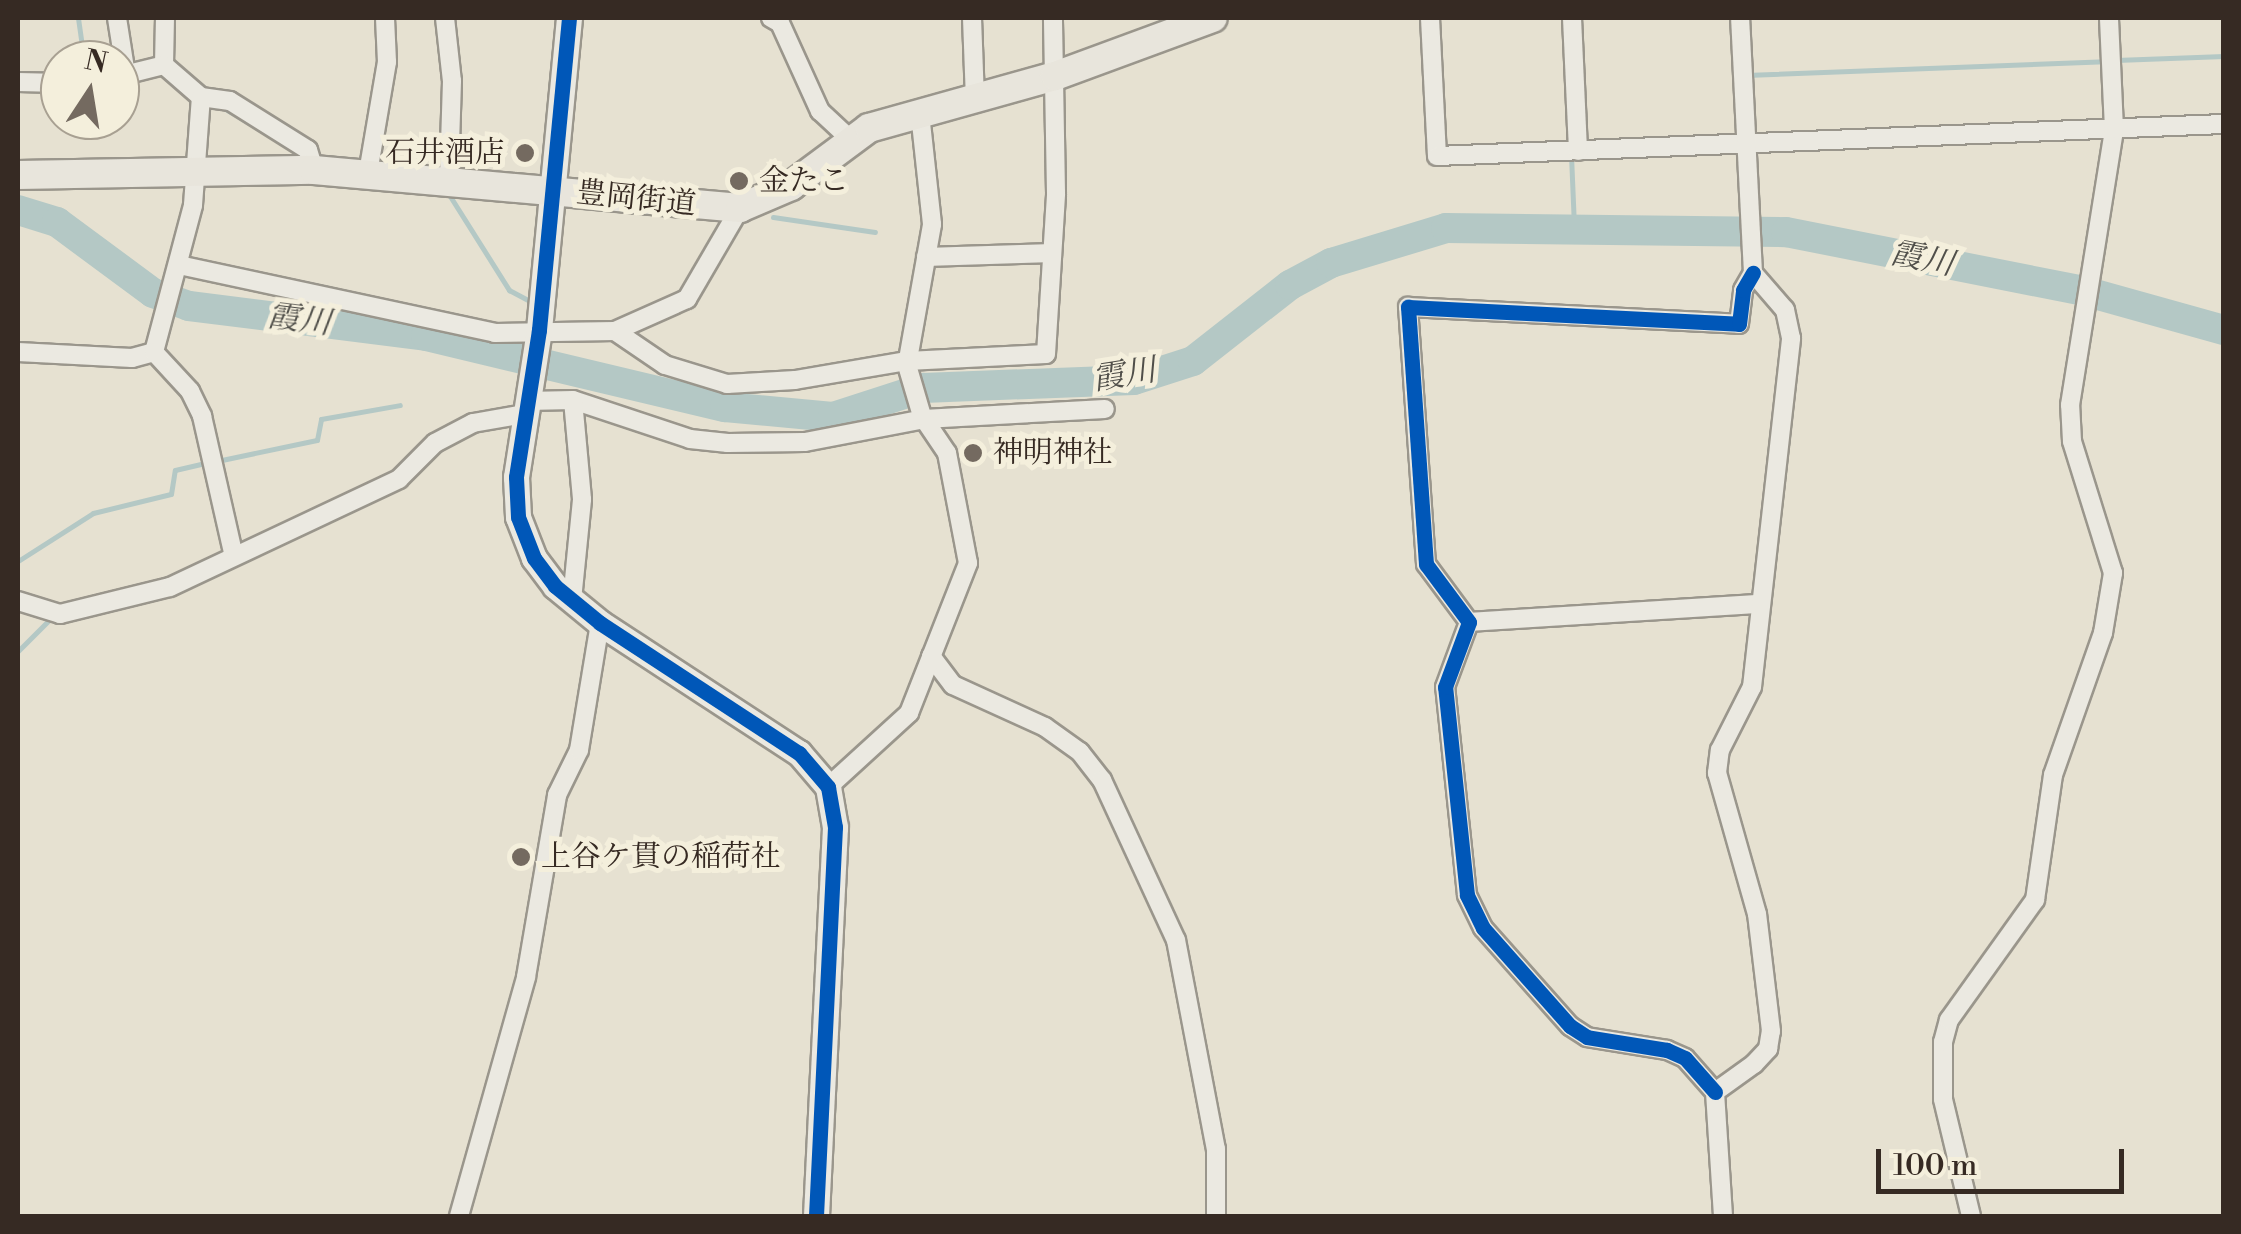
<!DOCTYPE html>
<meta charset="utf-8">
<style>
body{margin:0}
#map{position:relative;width:2241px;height:1234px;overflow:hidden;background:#e6e1d1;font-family:"Libre Bodoni","Noto Serif JP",serif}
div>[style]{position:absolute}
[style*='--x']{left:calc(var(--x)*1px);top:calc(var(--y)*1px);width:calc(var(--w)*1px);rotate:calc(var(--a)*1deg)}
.stream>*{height:5px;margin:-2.5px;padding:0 2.5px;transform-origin:2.5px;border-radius:2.5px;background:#b4c8c5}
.river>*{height:30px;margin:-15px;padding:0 15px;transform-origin:15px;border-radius:15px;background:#b4c8c5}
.roads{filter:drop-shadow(2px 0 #9a968c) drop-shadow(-2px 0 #9a968c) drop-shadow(0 2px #9a968c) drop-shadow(0 -2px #9a968c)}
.street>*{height:18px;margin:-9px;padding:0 9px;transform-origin:9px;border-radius:9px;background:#ebe9e1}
.secondary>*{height:25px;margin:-12.5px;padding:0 12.5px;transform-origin:12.5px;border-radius:12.5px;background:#ebe9e1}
.primary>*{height:28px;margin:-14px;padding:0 14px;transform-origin:14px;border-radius:14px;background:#e8e5dc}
.cycleway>*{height:15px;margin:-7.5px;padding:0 7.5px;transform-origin:7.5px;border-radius:7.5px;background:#0057b8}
.dots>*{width:28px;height:28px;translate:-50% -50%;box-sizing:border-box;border:5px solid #f4efdc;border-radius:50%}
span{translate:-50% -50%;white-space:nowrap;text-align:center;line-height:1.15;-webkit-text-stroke:10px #f4efdc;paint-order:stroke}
.poi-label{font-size:30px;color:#362a23}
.right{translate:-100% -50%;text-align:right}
.left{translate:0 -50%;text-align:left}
.street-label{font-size:30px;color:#362a23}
.water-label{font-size:32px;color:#504f4a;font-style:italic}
.frame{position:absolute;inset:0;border:20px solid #362a23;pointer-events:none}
.north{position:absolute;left:40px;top:40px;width:100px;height:100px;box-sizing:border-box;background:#f4efdc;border:2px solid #a8a092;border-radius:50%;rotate:12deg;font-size:28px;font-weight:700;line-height:40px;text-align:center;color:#362a23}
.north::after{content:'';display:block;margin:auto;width:35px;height:45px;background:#746a60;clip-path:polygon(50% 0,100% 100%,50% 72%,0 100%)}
.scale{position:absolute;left:1876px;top:1149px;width:248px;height:45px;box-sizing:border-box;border:5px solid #362a23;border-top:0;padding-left:12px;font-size:30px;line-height:35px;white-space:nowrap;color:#362a23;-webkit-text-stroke:8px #f4efdc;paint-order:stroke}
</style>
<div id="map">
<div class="stream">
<i style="--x:78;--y:18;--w:42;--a:81.9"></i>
<i style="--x:2116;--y:60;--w:108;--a:-2.1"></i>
<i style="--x:1746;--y:75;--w:359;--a:-2.2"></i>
<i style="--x:224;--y:108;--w:93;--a:31"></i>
<i style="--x:1571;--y:155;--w:72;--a:87.6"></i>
<i style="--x:448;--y:193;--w:115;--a:57.8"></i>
<i style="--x:509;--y:290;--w:24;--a:28"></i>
<i style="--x:773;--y:217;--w:103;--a:8.4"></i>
<i style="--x:217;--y:461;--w:102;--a:-11.9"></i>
<i style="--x:317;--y:440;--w:21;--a:-79"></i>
<i style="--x:321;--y:419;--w:80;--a:-10"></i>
<i style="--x:213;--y:557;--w:98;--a:-24.7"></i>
<i style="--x:18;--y:561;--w:89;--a:-32.6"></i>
<i style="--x:93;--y:513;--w:80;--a:-13.7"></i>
<i style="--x:171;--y:494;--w:24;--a:-81"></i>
<i style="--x:175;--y:470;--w:32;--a:-13"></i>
<i style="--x:72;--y:603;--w:39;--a:-15"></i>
<i style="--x:18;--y:651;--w:47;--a:-45"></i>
</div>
<div class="river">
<i style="--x:18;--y:210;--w:41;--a:17.1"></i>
<i style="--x:57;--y:222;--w:119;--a:36.5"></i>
<i style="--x:153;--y:293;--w:38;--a:20"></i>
<i style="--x:189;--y:306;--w:239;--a:7.2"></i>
<i style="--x:426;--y:336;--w:307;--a:13.4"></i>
<i style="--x:725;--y:407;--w:108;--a:5.3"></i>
<i style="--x:833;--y:417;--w:95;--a:-17.9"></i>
<i style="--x:923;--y:388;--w:211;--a:-2.2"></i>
<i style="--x:1134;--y:380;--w:62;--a:-17.9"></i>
<i style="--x:1193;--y:361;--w:123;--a:-38.1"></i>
<i style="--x:1290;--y:285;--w:47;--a:-28.2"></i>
<i style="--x:1331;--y:263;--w:120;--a:-16.9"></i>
<i style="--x:1446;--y:228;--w:340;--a:0.7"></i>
<i style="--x:1786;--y:232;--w:304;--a:11.2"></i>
<i style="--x:2084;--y:291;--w:145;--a:15.6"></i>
</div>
<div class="roads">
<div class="street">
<i style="--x:117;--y:18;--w:58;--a:81"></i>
<i style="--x:445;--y:18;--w:63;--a:83.7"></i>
<i style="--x:452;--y:81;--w:98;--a:91.8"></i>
<i style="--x:771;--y:18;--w:10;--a:29"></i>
<i style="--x:780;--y:23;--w:97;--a:65.6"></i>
<i style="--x:820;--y:111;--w:40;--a:43"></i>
<i style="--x:972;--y:18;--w:83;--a:87.9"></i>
<i style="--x:1430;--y:18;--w:138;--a:87.1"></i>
<i style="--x:1437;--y:156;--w:788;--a:-2.33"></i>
<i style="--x:1572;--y:18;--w:133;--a:87.4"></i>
<i style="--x:164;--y:65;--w:49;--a:40.9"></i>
<i style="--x:201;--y:97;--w:29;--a:8"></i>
<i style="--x:230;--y:101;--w:92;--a:32.1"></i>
<i style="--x:308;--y:150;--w:21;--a:73"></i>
<i style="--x:164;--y:65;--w:47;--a:-88.8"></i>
<i style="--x:120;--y:76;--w:45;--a:-14"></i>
<i style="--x:18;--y:82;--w:42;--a:1.4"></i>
<i style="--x:368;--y:173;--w:113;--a:-80.3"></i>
<i style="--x:387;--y:62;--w:44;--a:-92.6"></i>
<i style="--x:926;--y:257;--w:126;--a:-1.8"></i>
<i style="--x:179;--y:265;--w:323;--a:12.1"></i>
<i style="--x:495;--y:333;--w:120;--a:-1"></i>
<i style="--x:615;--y:331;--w:79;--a:-24"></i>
<i style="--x:687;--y:299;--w:105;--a:-59.8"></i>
<i style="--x:615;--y:331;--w:60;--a:34.2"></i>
<i style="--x:665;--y:365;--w:65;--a:17"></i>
<i style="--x:727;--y:384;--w:68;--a:-3.4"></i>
<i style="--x:795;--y:380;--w:114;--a:-9.6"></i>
<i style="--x:907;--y:361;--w:139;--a:-2.9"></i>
<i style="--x:1046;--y:354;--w:161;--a:-86.4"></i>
<i style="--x:1056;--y:193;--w:175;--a:-91"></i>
<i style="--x:18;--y:352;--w:114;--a:3"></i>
<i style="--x:132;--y:358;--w:23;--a:-15"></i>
<i style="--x:154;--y:352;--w:152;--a:-75.1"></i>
<i style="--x:193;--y:205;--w:108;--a:-85.8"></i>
<i style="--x:154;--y:352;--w:53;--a:47.3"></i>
<i style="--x:190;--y:391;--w:28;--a:64"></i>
<i style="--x:202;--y:416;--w:139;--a:77.2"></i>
<i style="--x:527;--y:401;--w:46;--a:-1.2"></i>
<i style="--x:573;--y:400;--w:123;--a:18.4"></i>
<i style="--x:690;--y:439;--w:38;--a:6"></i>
<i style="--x:728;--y:443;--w:77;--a:-0.7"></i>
<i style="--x:805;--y:442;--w:121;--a:-10.9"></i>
<i style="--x:924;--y:419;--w:181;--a:-3.2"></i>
<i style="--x:572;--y:600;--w:101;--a:-84.3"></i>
<i style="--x:582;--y:499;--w:99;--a:-95.2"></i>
<i style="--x:18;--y:601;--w:44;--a:17.2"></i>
<i style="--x:60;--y:614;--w:113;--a:-13.8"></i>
<i style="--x:170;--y:587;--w:253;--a:-25.2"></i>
<i style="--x:399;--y:479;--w:51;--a:-45"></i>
<i style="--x:435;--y:443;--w:43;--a:-27.8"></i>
<i style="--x:473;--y:423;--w:53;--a:-9.8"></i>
<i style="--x:1469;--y:622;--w:291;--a:-3.6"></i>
<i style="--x:931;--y:656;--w:36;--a:53"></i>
<i style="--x:953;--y:685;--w:101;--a:24.5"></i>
<i style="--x:1045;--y:727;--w:43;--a:35.5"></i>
<i style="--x:1080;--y:752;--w:36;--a:52"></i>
<i style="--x:1102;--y:780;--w:176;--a:65.2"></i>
<i style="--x:1176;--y:940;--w:213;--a:79.2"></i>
<i style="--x:1216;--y:1149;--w:67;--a:90"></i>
<i style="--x:828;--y:787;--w:110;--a:-42.4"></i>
<i style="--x:909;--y:713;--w:161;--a:-68.5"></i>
<i style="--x:968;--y:563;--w:112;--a:-100.8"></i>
<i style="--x:947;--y:453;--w:45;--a:-124"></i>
<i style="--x:922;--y:416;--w:53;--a:-106.4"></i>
<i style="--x:907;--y:365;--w:143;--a:-79.9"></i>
<i style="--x:932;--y:224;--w:111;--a:-96.2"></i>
<i style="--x:1715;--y:1092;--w:45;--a:-131.4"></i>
<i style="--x:1685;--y:1058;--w:20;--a:-156"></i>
<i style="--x:1667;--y:1050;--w:81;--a:-170.8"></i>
<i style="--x:1587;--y:1037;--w:20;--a:-147"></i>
<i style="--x:1570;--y:1026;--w:131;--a:-131.6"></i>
<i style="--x:1483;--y:928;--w:37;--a:-116"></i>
<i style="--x:1467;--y:895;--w:209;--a:-96"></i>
<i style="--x:1445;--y:687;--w:69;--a:-69.7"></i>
<i style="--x:1469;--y:622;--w:72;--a:-126.6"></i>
<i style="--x:1426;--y:564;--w:258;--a:-94"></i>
<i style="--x:1408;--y:307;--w:331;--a:2.9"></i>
<i style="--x:1739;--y:324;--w:34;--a:-83"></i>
<i style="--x:1743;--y:290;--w:20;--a:-60"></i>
<i style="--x:459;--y:1216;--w:248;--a:-74.3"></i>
<i style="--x:526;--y:977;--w:185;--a:-80.3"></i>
<i style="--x:557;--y:795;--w:50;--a:-63.9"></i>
<i style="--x:579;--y:750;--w:129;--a:-80.6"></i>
<i style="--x:1723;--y:1216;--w:124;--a:-93.7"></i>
<i style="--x:1715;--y:1092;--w:48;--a:-35.7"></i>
<i style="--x:1754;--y:1064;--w:21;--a:-47"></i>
<i style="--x:1768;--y:1049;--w:18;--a:-81"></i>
<i style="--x:1771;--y:1031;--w:118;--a:-96.8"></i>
<i style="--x:1757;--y:914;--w:147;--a:-105.8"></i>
<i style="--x:1717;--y:773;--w:23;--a:-83"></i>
<i style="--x:1720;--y:750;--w:71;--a:-63.1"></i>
<i style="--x:1752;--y:687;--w:351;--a:-83.6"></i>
<i style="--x:1791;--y:338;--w:29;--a:-102"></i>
<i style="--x:1785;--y:310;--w:49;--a:-130.9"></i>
<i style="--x:1753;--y:273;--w:255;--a:-92.9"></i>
<i style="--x:1971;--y:1216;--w:120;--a:-103.5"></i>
<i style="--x:1943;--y:1099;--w:57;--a:-90"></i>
<i style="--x:1943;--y:1042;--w:23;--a:-75"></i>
<i style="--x:1949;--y:1020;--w:148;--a:-54.4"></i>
<i style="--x:2035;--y:900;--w:126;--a:-81.8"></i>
<i style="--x:2053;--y:775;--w:151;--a:-70.6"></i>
<i style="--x:2103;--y:633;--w:61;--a:-80.5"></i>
<i style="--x:2113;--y:573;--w:138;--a:-107.3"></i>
<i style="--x:2072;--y:441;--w:36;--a:-93"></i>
<i style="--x:2070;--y:405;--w:279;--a:-80.9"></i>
<i style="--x:2114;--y:129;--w:111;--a:-92.6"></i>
</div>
<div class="secondary">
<i style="--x:569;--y:18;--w:313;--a:95.5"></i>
<i style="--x:539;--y:330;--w:149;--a:98.9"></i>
<i style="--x:516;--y:477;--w:40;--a:87.1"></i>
<i style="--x:518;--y:517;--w:44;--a:68.7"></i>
<i style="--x:534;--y:558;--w:35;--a:53"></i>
<i style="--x:555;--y:586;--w:58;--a:39.4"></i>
<i style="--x:600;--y:623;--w:238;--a:33.2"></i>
<i style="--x:799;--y:753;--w:45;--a:49.5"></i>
<i style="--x:828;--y:787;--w:41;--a:80.1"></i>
<i style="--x:835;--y:827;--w:389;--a:92.8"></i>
</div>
<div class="primary">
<i style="--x:18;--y:175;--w:296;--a:-1"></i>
<i style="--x:314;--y:170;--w:428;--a:5.1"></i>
<i style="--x:740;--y:208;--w:56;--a:-23.3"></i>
<i style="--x:791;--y:186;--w:97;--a:-36.6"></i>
<i style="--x:869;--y:128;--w:193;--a:-15.6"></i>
<i style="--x:1055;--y:76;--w:168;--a:-20.2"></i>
</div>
</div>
<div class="cycleway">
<i style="--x:569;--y:18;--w:313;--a:95.5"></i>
<i style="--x:539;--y:330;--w:149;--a:98.9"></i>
<i style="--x:516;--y:477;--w:40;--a:87.1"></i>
<i style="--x:518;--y:517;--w:44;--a:68.7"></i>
<i style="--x:534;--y:558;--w:35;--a:53"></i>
<i style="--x:555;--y:586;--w:58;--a:39.4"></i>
<i style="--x:600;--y:623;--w:238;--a:33.2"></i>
<i style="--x:799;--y:753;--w:45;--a:49.5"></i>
<i style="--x:828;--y:787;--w:41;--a:80.1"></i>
<i style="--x:835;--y:827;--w:389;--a:92.8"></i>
<i style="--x:1715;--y:1092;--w:45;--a:-131.4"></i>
<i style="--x:1685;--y:1058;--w:20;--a:-156"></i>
<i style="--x:1667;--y:1050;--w:81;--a:-170.8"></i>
<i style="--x:1587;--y:1037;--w:20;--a:-147"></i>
<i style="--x:1570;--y:1026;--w:131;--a:-131.6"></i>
<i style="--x:1483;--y:928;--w:37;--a:-116"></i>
<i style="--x:1467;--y:895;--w:209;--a:-96"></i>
<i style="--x:1445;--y:687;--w:69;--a:-69.7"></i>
<i style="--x:1469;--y:622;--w:72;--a:-126.6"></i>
<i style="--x:1426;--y:564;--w:258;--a:-94"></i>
<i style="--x:1408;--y:307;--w:331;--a:2.9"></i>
<i style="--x:1739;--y:324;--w:34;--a:-83"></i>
<i style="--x:1743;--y:290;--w:20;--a:-60"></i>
</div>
<div class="dots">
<i style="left:525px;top:153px;background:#746a60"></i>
<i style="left:739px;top:181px;background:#746a60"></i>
<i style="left:973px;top:453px;background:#746a60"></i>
<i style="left:521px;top:857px;background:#746a60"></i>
</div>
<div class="poi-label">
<span class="right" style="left:505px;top:153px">石井酒店</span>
<span class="left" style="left:759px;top:181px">金たこ</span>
<span class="left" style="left:993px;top:453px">神明神社</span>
<span class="left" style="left:541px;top:857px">上谷ケ貫の稲荷社</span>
</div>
<div class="street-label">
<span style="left:636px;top:199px;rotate:6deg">豊岡街道</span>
</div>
<div class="water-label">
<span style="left:1922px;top:259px;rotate:11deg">霞川</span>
<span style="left:299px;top:320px;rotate:7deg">霞川</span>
<span style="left:1124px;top:375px;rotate:-9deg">霞川</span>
</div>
<div class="frame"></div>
<div class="north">N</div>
<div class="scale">100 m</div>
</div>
